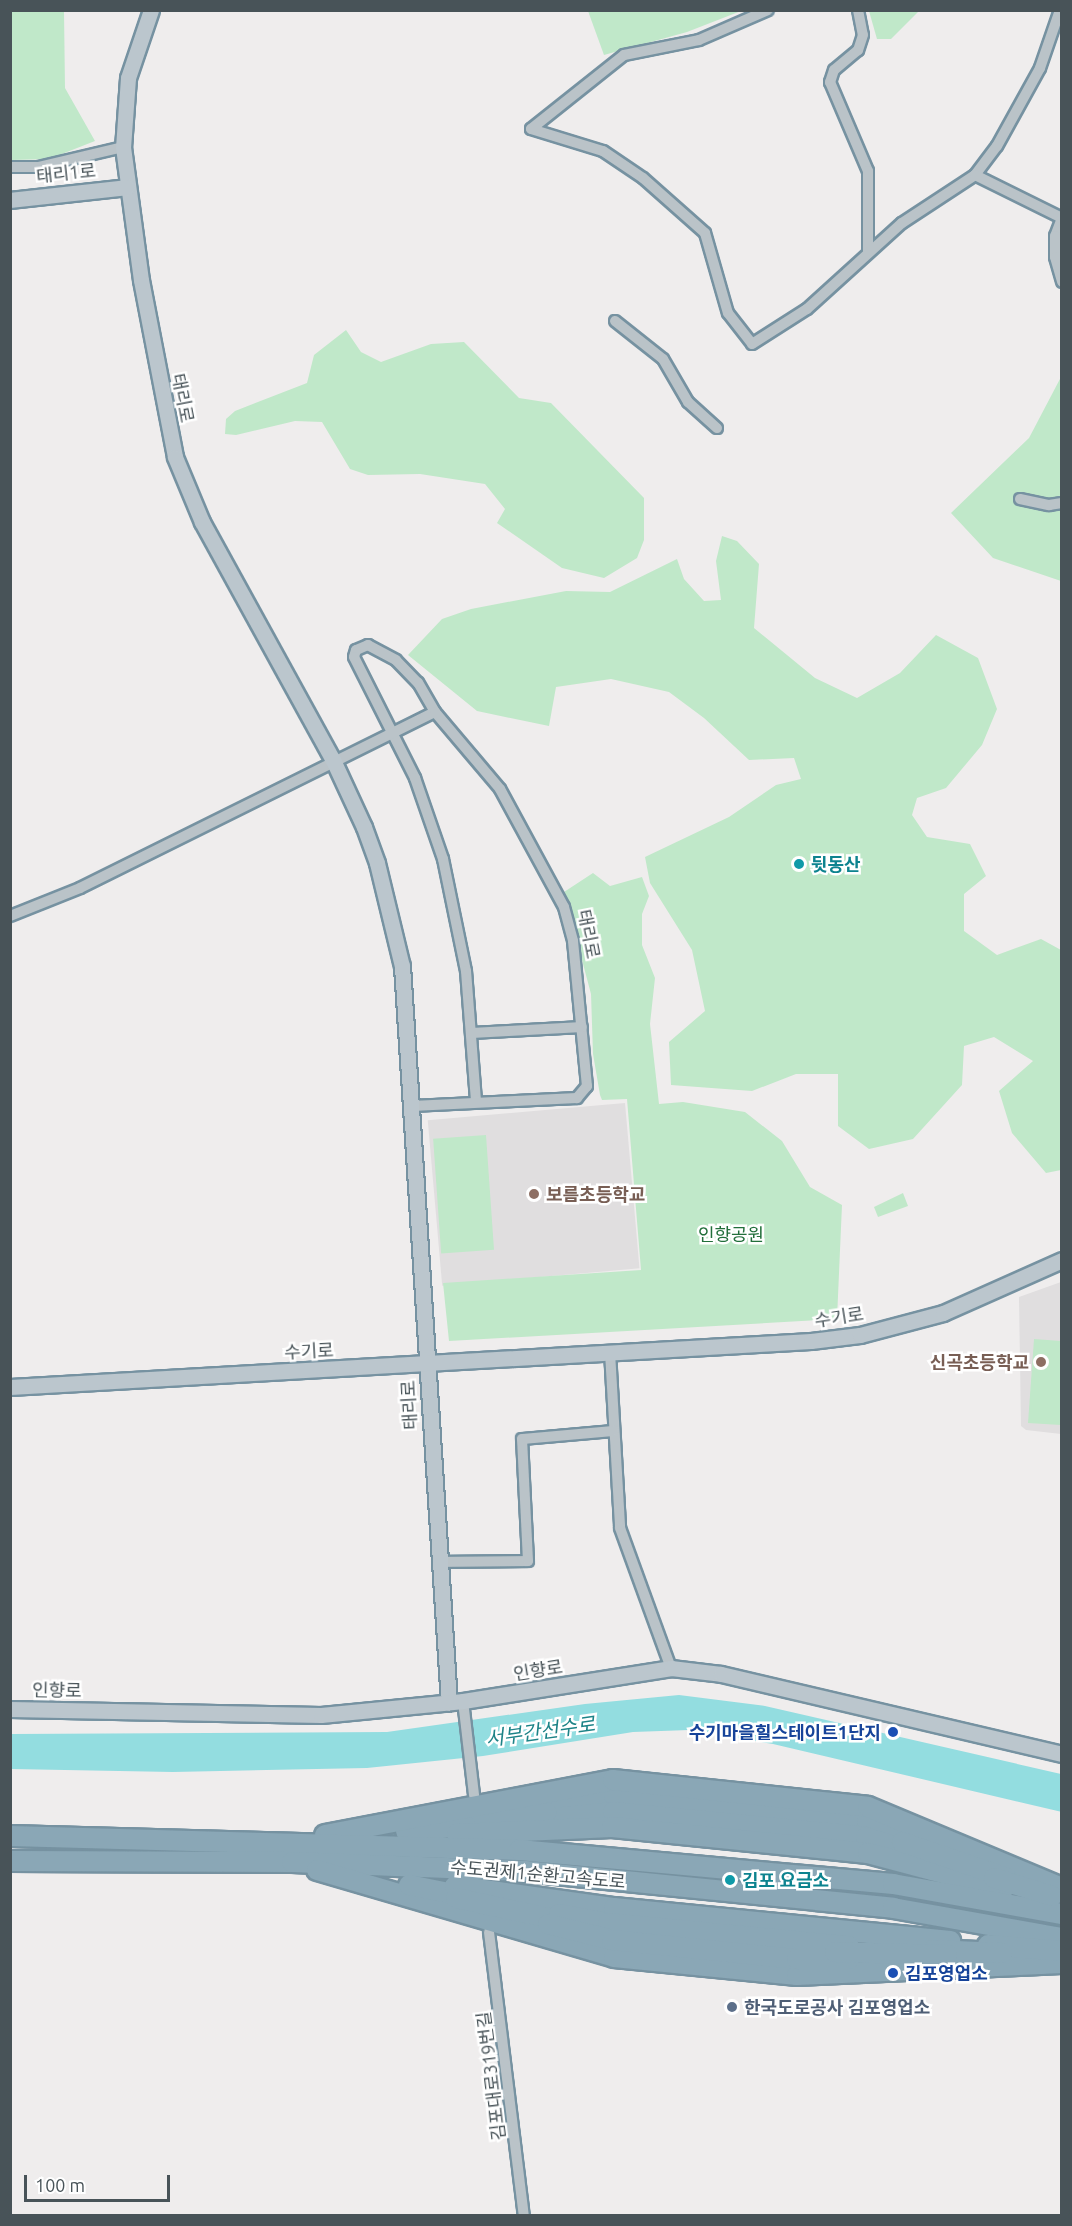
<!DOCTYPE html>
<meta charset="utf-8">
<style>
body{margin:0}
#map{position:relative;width:1072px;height:2226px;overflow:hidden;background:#efeded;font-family:Ubuntu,"Noto Sans KR",sans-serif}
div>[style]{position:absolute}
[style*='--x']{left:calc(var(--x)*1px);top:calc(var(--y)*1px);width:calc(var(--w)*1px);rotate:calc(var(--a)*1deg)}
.education>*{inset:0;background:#e0dedf;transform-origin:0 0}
.green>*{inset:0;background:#c0e8c9;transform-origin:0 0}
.water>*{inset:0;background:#93dde0}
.roads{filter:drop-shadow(2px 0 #7692a1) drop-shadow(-2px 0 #7692a1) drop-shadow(0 2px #7692a1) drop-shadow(0 -2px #7692a1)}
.street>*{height:10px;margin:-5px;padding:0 5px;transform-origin:5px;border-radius:5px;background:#bac3c8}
.secondary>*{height:15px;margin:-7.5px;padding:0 7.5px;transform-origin:7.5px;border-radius:7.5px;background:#bbc6cd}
.highway>*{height:20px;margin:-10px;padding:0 10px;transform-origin:10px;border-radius:10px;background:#8aa7b6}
.dots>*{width:16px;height:16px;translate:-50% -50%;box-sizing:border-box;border:3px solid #fff;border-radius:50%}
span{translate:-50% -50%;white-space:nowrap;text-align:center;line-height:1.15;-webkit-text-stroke:5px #fff;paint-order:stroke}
.street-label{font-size:18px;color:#485358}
.culture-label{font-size:18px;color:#0d838f;font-weight:700}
.left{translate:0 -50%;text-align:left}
.education-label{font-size:18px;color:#785e54;font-weight:700}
.right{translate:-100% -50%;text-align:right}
.park-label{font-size:18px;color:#226f3b}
.transit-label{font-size:18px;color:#164399;font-weight:700}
.service-label{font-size:18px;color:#4e5e75;font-weight:700}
.water-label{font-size:20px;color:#1d8387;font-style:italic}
.frame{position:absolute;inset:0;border:12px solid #485358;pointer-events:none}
.scale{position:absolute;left:24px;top:2175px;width:146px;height:27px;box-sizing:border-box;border:3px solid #485358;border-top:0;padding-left:8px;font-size:18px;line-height:21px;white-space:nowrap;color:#485358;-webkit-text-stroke:4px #fff;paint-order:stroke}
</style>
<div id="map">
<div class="education">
<i style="left:625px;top:1103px;width:166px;height:198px;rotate:85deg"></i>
<i style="clip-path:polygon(1061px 1282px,1061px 1434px,1026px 1430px,1021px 1426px,1019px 1297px)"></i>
</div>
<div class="green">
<i style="clip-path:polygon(11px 10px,64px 11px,65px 88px,95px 141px,49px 159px,11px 160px)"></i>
<i style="clip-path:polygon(588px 11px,741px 11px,687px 32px,604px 55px)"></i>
<i style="clip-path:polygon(869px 11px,869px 10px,919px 11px,891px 39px,877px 39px)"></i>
<i style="clip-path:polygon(346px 330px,361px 352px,381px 362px,431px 344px,464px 342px,519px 398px,551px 403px,644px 498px,644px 540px,637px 558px,604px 578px,562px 568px,497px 523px,505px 509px,485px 484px,420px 474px,368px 475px,350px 469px,322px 422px,295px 421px,236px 435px,225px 434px,226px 419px,235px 411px,307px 383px,314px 355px)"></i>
<i style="clip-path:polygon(1061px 377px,1061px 581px,993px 558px,951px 513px,1029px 438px)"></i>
<i style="clip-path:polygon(722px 536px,737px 541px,759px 564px,754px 628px,815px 678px,857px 698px,900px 673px,936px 635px,978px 658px,997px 709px,982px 745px,946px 788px,917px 798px,912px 815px,927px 837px,970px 844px,986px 876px,964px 894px,964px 931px,997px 955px,1041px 939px,1061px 950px,1061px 1170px,1046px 1173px,1012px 1133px,999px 1091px,1033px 1061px,994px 1037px,964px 1046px,962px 1085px,913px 1139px,869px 1149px,838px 1126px,838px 1074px,796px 1074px,752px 1091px,671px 1085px,669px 1042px,705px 1011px,692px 950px,650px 883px,645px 857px,729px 817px,776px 785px,801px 779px,794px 758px,749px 760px,704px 718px,669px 692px,611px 679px,556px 687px,549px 726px,477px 711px,408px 655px,442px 619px,471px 609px,566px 591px,610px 592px,677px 559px,684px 579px,704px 601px,721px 600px,716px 561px)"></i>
<i style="clip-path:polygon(593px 873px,610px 886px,642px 877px,649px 896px,642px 914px,642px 945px,655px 978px,650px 1024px,659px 1104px,683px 1102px,745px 1112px,782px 1141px,810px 1187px,842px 1205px,837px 1319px,449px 1341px,443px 1283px,641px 1270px,627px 1099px,602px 1100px,600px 1095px,593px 1054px,591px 994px,564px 892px)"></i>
<i style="left:486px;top:1135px;width:115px;height:53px;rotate:86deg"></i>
<i style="clip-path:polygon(903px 1193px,908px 1206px,878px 1217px,874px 1207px)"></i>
<i style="clip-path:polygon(1034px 1339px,1061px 1341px,1061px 1425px,1028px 1423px)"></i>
</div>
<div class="water">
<i style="clip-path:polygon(679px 1695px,765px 1706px,1061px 1774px,1062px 1812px,773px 1744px,689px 1730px,633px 1732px,483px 1756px,367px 1768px,173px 1772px,11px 1769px,11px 1734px,387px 1732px,585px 1704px)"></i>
</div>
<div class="roads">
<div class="street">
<i style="--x:858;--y:10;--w:25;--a:79"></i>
<i style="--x:863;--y:35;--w:16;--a:108"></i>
<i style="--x:858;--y:50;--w:31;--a:140"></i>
<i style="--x:834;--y:70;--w:13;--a:108"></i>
<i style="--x:830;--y:82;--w:97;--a:66.9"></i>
<i style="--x:868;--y:171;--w:81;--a:90"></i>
<i style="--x:531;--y:129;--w:75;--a:17"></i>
<i style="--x:603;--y:151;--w:48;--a:34"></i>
<i style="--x:643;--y:178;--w:83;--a:41.6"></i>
<i style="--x:705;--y:233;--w:83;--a:74"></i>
<i style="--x:728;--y:313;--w:39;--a:52"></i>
<i style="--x:752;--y:344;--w:65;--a:-32.5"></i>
<i style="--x:807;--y:309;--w:128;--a:-42.2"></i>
<i style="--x:902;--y:223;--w:87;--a:-33.3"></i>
<i style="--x:975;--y:175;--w:36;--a:-53"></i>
<i style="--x:997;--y:146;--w:89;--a:-61.1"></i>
<i style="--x:1040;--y:68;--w:61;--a:-71"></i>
<i style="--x:531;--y:129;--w:119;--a:-38.5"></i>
<i style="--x:624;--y:55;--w:76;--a:-11.3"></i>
<i style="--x:699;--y:40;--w:75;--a:-23.5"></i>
<i style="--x:10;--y:167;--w:28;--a:0"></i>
<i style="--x:38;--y:167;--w:87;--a:-13.2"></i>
<i style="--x:975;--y:175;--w:97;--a:26.3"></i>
<i style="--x:1062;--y:218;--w:19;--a:111"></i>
<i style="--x:1055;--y:236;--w:21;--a:90"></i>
<i style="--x:1055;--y:257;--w:26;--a:74"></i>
<i style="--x:615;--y:321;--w:61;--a:38.4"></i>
<i style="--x:663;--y:359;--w:50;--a:59.8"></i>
<i style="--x:688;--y:402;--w:39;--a:42"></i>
<i style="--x:1020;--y:499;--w:30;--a:12"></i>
<i style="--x:1049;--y:505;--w:13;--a:-9"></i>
<i style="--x:435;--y:712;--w:34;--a:-120"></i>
<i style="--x:418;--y:683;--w:32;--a:-134"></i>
<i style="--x:396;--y:660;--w:32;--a:-152"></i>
<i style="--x:368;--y:645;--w:13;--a:157"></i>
<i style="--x:356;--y:650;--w:7;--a:106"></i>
<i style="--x:354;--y:657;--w:136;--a:63.2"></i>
<i style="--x:415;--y:778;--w:86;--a:70.9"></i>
<i style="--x:443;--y:859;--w:114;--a:78.4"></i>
<i style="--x:466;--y:971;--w:130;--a:85.6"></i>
<i style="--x:10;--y:916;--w:75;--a:-21.8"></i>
<i style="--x:80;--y:888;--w:396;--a:-26.4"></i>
<i style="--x:435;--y:712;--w:101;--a:49.8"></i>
<i style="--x:500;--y:789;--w:134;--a:61.5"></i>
<i style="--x:564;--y:907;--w:35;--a:75"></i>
<i style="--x:573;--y:941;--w:146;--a:84.5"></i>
<i style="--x:587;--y:1086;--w:16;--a:130"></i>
<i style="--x:577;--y:1098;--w:165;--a:177.2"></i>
<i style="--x:472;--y:1033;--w:110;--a:-3.1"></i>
<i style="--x:610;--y:1352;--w:176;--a:86.7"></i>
<i style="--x:620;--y:1528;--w:149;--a:70"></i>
<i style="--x:438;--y:1562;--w:90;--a:-0.6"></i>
<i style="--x:528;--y:1561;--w:122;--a:-92.8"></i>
<i style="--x:522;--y:1439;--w:92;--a:-5"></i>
<i style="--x:463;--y:1701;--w:95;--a:83.3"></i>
<i style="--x:489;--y:1932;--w:286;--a:83"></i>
</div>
<div class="secondary">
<i style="--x:151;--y:10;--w:72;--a:108.7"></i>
<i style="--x:128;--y:78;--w:69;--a:94.1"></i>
<i style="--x:123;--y:147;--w:134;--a:82.3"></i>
<i style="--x:141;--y:280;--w:180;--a:79.1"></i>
<i style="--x:175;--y:457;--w:70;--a:67.4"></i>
<i style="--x:202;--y:522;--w:272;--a:61.2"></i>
<i style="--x:333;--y:760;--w:74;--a:65.2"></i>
<i style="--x:364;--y:827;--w:38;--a:70"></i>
<i style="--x:377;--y:863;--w:106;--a:76.4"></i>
<i style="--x:402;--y:966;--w:738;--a:86.35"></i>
<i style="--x:10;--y:200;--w:118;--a:-6.3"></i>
<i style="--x:10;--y:1387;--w:802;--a:-3.29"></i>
<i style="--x:811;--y:1341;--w:49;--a:-7"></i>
<i style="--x:860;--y:1335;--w:86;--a:-14.8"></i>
<i style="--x:943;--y:1313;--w:130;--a:-24"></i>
<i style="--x:10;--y:1709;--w:311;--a:1.1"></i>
<i style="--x:321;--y:1715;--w:143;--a:-5.6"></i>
<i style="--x:463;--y:1701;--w:211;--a:-9"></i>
<i style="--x:671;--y:1668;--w:50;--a:6.8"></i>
<i style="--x:721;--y:1674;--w:350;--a:13.2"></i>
</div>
<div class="highway">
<i style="--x:533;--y:1808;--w:82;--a:-8.4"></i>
<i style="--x:614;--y:1796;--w:254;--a:5.9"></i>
<i style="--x:867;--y:1822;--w:54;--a:20.4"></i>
<i style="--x:543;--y:1819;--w:70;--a:-5.7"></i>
<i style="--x:613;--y:1812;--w:254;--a:5.6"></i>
<i style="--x:866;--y:1837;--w:42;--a:18"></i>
<i style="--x:453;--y:1823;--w:94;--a:-6.7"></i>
<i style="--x:406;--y:1831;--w:60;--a:-4.8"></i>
<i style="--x:457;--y:1834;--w:155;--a:-2.6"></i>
<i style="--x:612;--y:1827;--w:257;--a:5.8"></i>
<i style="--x:868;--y:1853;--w:140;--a:14.9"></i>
<i style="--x:325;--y:1835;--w:293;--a:-10.8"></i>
<i style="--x:613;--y:1780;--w:256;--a:6"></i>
<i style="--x:868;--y:1807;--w:210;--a:22.7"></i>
<i style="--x:10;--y:1836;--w:509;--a:1.58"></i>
<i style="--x:519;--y:1850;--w:376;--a:5.2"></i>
<i style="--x:893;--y:1884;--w:172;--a:10.1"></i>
<i style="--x:902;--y:1842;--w:111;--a:18.9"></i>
<i style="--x:10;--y:1861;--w:282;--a:0.2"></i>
<i style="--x:292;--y:1862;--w:233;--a:2.2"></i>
<i style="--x:525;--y:1871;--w:370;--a:5.7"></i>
<i style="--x:893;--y:1908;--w:172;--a:10.1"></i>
<i style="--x:317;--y:1870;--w:309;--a:16.3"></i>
<i style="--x:614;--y:1957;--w:184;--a:5.6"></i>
<i style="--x:797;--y:1975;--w:265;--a:-2.6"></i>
<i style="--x:994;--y:1878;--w:61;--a:17.2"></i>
<i style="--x:409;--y:1885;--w:61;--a:11.3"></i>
<i style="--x:455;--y:1886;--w:161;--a:7.9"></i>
<i style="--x:614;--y:1908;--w:338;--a:5.6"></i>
<i style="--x:456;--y:1898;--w:108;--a:12.2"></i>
<i style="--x:559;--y:1914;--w:50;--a:10.4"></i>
<i style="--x:608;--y:1923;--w:242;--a:5.5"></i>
<i style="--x:548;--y:1924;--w:66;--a:14"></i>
<i style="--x:612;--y:1940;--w:186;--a:5.9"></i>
<i style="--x:797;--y:1959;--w:52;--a:0"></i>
<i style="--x:988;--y:1945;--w:74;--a:4.6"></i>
<i style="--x:932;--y:1950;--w:70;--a:2.5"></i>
<i style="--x:835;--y:1952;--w:112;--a:1.5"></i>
</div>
</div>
<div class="dots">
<i style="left:799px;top:864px;background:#0f9aa8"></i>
<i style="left:534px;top:1194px;background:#8d6e63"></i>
<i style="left:1041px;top:1362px;background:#8d6e63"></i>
<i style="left:893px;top:1732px;background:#1a4fb4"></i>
<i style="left:730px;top:1880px;background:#0f9aa8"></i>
<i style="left:893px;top:1973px;background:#1a4fb4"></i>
<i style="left:732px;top:2007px;background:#5c6f8a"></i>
</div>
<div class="street-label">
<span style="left:66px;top:173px;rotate:-6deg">태리1로</span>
<span style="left:183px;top:398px;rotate:79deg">태리로</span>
<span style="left:589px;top:934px;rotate:79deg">태리로</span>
<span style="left:839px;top:1317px;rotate:-9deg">수기로</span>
<span style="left:309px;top:1351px;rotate:-3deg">수기로</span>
<span style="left:409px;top:1405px;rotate:-93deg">태리로</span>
<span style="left:538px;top:1670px;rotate:-9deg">인향로</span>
<span style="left:57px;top:1690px;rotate:1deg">인향로</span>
<span style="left:538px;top:1874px;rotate:5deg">수도권제1순환고속도로</span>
<span style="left:491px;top:2076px;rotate:-97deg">김포대로319번길</span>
</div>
<div class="culture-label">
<span class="left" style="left:811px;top:864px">뒷동산</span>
<span class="left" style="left:742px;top:1880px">김포 요금소</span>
</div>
<div class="education-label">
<span class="left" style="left:546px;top:1194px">보름초등학교</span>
<span class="right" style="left:1029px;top:1362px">신곡초등학교</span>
</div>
<div class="park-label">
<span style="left:731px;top:1234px">인향공원</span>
</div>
<div class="transit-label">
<span class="right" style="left:881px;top:1732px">수기마을힐스테이트1단지</span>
<span class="left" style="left:905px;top:1973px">김포영업소</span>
</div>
<div class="service-label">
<span class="left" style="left:744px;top:2007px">한국도로공사 김포영업소</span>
</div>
<div class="water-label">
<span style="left:540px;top:1731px;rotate:-8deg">서부간선수로</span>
</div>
<div class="frame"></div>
<div class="scale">100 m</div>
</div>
